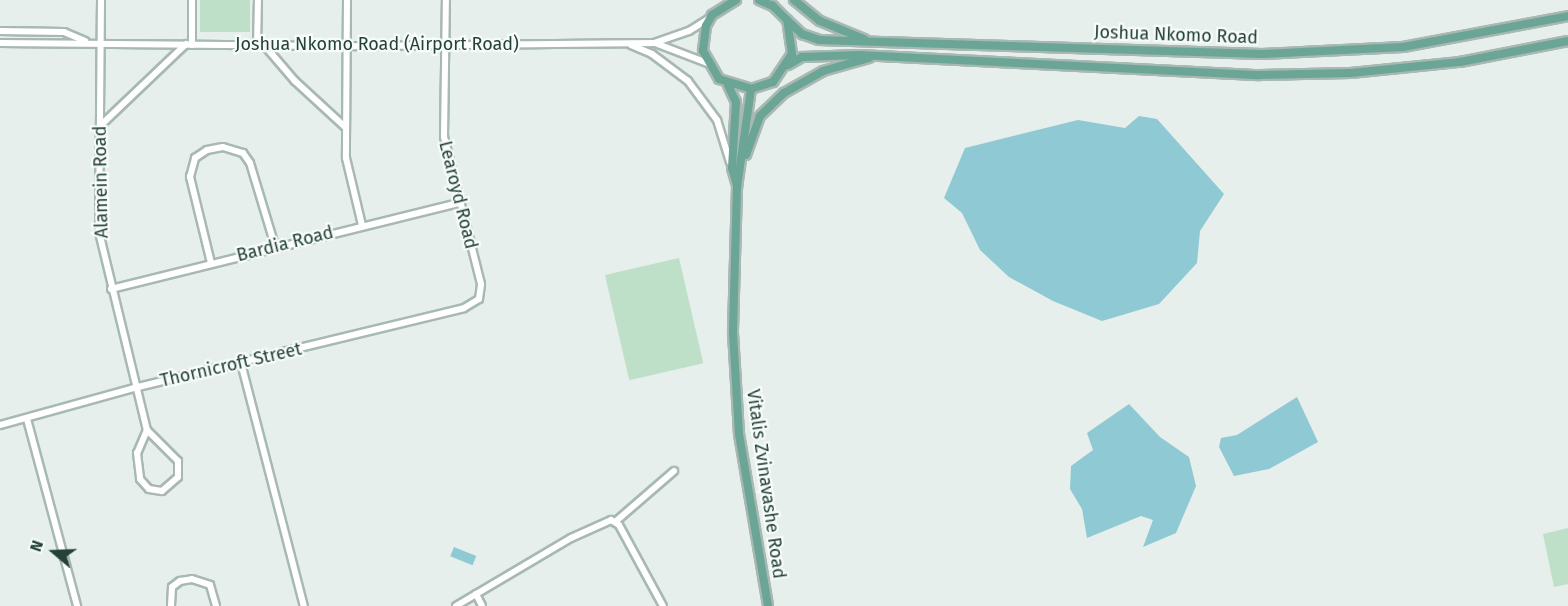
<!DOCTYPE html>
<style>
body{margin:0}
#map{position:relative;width:1568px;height:606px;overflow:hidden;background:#e6efeb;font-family:"Fira Sans",sans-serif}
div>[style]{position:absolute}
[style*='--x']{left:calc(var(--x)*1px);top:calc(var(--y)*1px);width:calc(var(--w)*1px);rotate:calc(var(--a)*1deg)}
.green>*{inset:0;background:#bfe0c8;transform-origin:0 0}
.water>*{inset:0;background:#8ec9d4;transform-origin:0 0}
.roads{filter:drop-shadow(2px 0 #a8b8b2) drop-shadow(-2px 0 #a8b8b2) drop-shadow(0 2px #a8b8b2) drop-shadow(0 -2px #a8b8b2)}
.minor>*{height:6px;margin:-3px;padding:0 3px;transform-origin:3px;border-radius:3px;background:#fff}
.major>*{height:8px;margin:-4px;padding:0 4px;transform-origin:4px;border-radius:4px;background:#6aa596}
span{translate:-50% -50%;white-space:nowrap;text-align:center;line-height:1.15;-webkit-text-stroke:4.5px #f7fbf9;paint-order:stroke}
.street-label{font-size:18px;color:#24423a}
.north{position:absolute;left:24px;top:522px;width:60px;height:60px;-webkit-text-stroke:4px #f7fbf9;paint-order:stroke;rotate:289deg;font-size:16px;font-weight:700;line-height:24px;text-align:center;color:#24423a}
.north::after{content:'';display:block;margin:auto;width:21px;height:27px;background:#24423a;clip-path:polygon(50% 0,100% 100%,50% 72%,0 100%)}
</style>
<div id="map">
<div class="green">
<i style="left:200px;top:0;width:50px;height:32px"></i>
<i style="left:679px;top:258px;width:108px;height:76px;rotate:77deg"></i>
<i style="clip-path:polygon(1568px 528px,1568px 584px,1554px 587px,1543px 534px)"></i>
</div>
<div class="water">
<i style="clip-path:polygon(1139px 116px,1157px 119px,1224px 194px,1200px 231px,1197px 263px,1159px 304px,1102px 321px,1053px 301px,1009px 277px,980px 250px,962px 213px,944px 198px,965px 148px,1078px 120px,1125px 128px)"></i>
<i style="clip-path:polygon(1297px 397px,1318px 442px,1269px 469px,1234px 476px,1219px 447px,1221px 438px,1237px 435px)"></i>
<i style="clip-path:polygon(1129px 404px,1160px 437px,1189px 457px,1196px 486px,1176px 533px,1143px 547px,1153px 520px,1141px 516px,1087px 538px,1082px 509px,1070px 489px,1071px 466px,1093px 450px,1087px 433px)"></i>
<i style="left:454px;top:547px;width:24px;height:10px;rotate:22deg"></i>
</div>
<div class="roads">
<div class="minor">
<i style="--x:101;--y:0;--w:232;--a:90.5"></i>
<i style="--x:99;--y:232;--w:204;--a:76.4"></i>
<i style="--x:147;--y:430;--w:25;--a:113"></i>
<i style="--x:137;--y:453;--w:26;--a:83"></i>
<i style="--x:140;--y:479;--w:13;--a:48"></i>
<i style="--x:149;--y:489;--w:13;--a:9"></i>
<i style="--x:162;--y:491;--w:21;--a:-41"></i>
<i style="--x:178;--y:477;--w:16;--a:-90"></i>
<i style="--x:178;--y:461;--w:44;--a:-135"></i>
<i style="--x:347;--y:0;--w:158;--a:90.4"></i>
<i style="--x:346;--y:158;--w:69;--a:76.6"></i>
<i style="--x:0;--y:31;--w:64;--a:0.9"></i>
<i style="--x:64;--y:32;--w:23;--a:23"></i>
<i style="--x:0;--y:43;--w:366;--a:0.5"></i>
<i style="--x:366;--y:46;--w:288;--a:-0.6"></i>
<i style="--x:654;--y:43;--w:37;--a:-19"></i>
<i style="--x:689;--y:31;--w:25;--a:-32"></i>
<i style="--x:655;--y:43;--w:56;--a:21"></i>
<i style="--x:192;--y:45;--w:45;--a:-90"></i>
<i style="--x:631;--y:45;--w:23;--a:23"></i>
<i style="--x:652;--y:54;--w:45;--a:36.9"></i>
<i style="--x:688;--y:81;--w:49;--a:53.4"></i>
<i style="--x:717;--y:120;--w:44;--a:72.8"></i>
<i style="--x:257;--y:46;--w:46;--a:-88.8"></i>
<i style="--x:265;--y:46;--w:46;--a:49.4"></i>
<i style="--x:295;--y:81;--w:68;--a:42.6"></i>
<i style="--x:100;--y:126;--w:119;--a:-43.6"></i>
<i style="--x:211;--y:263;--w:89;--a:-103.7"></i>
<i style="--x:190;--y:177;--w:20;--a:-75"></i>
<i style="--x:195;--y:158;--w:14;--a:-34"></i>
<i style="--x:207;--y:150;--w:16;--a:-11"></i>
<i style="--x:223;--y:147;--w:21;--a:17"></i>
<i style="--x:243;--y:153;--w:12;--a:55"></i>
<i style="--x:250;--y:163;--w:87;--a:73.2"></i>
<i style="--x:111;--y:289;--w:358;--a:-13.9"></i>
<i style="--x:241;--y:363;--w:251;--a:75.5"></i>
<i style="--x:27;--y:419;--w:194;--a:75"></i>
<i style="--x:0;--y:425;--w:143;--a:-15.4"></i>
<i style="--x:138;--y:387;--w:335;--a:-13.6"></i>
<i style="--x:464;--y:308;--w:17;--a:-31"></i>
<i style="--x:479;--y:299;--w:15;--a:-82"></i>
<i style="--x:481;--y:284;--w:152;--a:-104.1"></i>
<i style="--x:444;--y:137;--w:137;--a:-89.2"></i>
<i style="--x:615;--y:522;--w:78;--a:-40.8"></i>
<i style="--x:476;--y:594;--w:13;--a:63"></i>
<i style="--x:171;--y:606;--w:19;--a:-87"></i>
<i style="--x:172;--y:587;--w:10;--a:-37"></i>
<i style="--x:180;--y:581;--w:12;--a:-9"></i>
<i style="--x:192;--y:579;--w:19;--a:18"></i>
<i style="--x:210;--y:585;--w:22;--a:74"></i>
<i style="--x:456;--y:606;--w:134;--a:-30.6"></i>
<i style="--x:571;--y:538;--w:44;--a:-24.2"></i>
<i style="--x:611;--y:520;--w:9;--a:32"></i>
<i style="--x:619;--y:525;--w:92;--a:61.5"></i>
</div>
<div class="major">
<i style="--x:736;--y:0;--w:28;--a:148"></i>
<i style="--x:712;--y:15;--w:13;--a:119"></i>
<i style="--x:706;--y:26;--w:25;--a:97"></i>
<i style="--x:703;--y:51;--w:32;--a:60"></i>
<i style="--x:719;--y:79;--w:34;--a:17"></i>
<i style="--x:751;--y:89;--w:23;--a:-18"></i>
<i style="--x:773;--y:82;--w:34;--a:-56"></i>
<i style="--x:792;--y:54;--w:34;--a:-98"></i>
<i style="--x:787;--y:20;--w:20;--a:-135"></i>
<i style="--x:773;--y:6;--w:15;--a:-157"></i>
<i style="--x:794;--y:0;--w:33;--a:39"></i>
<i style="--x:820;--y:21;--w:48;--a:22.2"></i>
<i style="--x:787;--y:20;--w:21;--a:43"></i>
<i style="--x:802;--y:34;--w:18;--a:19"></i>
<i style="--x:819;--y:40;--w:443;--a:1.8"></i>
<i style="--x:1262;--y:54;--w:141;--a:-2.8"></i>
<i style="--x:1403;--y:47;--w:168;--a:-10.6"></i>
<i style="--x:788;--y:65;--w:16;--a:-30"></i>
<i style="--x:802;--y:57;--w:57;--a:-2"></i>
<i style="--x:859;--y:55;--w:401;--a:2.9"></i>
<i style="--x:1260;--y:75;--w:91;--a:-1.3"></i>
<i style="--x:1351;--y:73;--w:110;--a:-5.8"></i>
<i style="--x:1460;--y:62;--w:110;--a:-11"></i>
<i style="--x:728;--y:85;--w:19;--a:65"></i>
<i style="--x:736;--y:102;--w:66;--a:93.5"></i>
<i style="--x:732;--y:168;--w:19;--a:74"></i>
<i style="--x:751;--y:89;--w:99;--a:98.1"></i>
<i style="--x:737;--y:187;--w:146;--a:91.6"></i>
<i style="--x:733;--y:333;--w:101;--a:86.6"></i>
<i style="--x:739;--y:434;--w:174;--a:80.4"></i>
<i style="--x:746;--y:155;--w:41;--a:-70.3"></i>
<i style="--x:760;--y:116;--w:33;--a:-44"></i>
<i style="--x:784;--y:93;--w:45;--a:-29.4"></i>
<i style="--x:823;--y:71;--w:48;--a:-15.8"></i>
</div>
</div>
<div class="street-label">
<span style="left:1176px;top:35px;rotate:2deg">Joshua Nkomo Road</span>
<span style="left:377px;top:44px">Joshua Nkomo Road (Airport Road)</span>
<span style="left:101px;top:182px;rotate:-91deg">Alamein Road</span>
<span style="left:458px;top:195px;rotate:76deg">Learoyd Road</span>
<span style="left:285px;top:244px;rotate:-14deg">Bardia Road</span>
<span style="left:231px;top:365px;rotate:-13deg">Thornicroft Street</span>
<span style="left:766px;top:484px;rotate:82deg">Vitalis Zvinavashe Road</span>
</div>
<div class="north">N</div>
</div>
